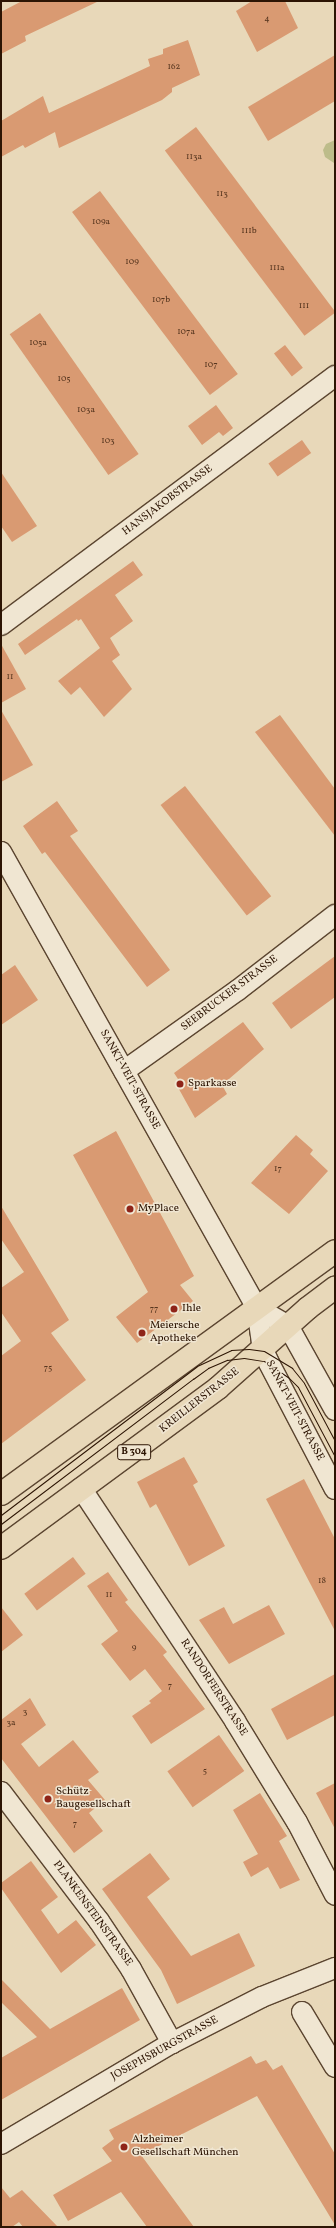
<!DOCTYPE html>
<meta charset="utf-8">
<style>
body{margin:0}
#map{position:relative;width:336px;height:2228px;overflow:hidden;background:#e8d8b9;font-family:Vollkorn,serif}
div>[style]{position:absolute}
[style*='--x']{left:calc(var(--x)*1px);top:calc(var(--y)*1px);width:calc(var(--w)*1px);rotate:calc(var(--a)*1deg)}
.green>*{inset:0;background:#bdbc8a}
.building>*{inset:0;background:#d99a72;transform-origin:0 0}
.roads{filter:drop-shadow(1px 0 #5b4530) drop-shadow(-1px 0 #5b4530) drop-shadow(0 1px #5b4530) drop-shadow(0 -1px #5b4530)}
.minor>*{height:20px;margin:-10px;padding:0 10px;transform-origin:10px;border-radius:10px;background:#f0e6d2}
.major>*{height:22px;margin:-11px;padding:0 11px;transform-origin:11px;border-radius:11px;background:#e8d8b9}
.tram>*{height:1px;margin:-0.5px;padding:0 0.5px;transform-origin:0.5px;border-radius:0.5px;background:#2c1403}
.dots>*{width:11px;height:11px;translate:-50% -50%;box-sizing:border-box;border:2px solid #f0e6d2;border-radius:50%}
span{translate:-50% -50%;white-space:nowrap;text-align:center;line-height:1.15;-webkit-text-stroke:3px #f0e6d2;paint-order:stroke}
.number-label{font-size:9px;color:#57361f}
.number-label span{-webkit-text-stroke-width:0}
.shield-label span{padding:1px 3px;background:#f0e6d2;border:1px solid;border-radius:3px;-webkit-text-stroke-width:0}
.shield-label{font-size:10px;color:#2c1403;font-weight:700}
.street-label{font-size:11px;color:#2c1403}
.poi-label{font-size:11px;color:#2c1403}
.left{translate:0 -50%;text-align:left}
.frame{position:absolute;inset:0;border:2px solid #2c1403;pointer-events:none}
</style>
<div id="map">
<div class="green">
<i style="clip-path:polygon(335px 140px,335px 163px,334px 163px,325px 157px,323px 150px,326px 144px)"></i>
</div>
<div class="building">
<i style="clip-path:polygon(22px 1px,99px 1px,25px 36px,26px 41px,1px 54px,1px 12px)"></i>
<i style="clip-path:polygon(252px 1px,285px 1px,298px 28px,257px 52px,236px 11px)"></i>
<i style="clip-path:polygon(188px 40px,200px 75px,172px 88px,172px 92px,162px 100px,59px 148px,55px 132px,25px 148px,23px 145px,1px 157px,1px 121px,43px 96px,49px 113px,150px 66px,148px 59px,163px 54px,163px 49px)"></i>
<i style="clip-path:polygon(335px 55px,335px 101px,268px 141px,248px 107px)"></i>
<i style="left:196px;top:127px;width:232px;height:39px;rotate:53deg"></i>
<i style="left:100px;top:191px;width:229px;height:35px;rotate:53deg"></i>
<i style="left:40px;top:313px;width:172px;height:37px;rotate:55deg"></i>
<i style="left:285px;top:345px;width:29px;height:14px;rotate:52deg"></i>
<i style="clip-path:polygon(216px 405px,233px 428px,223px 436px,219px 432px,202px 445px,188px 426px)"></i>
<i style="left:302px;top:440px;width:16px;height:41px;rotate:55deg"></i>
<i style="clip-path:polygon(1px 472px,37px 526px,12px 542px,1px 526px)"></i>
<i style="clip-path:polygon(133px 561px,143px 575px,115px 595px,133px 621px,110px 638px,120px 655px,112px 661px,132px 689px,104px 717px,80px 687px,71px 695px,58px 681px,100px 648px,81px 619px,78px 621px,77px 619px,25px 655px,18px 644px)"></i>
<i style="clip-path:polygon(1px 644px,26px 689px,1px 703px)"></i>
<i style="clip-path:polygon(1px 710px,33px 765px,1px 782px)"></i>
<i style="clip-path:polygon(280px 715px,335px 789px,335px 836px,255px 732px)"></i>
<i style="left:185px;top:786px;width:140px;height:31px;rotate:52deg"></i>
<i style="clip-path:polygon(57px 801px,78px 831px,70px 836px,170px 970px,147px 987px,45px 852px,42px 854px,23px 826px)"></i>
<i style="clip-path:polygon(335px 956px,335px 997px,291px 1029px,272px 1003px)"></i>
<i style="clip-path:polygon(15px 965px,38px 1000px,1px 1025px,1px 975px)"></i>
<i style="clip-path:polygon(243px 1022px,264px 1049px,222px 1085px,227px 1094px,195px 1118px,175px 1082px,178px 1079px,174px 1073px)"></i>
<i style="clip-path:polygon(116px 1131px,194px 1276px,180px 1285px,193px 1301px,137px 1343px,116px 1317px,148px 1292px,73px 1155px)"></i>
<i style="clip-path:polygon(296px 1135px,313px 1150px,310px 1154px,328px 1171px,289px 1214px,251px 1183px)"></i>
<i style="clip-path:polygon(1px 1206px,69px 1320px,51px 1333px,86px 1380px,1px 1444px,1px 1356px,21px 1341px,1px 1312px,1px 1288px,24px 1272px,1px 1239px)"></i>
<i style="clip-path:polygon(184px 1457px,198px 1482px,193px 1485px,225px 1546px,189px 1566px,156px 1504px,150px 1508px,137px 1482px)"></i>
<i style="clip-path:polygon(304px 1479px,335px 1539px,335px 1631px,266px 1499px)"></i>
<i style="left:73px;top:1557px;width:21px;height:61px;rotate:53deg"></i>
<i style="clip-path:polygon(108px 1572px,128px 1600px,125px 1602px,167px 1652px,163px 1655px,205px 1709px,151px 1744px,132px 1716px,151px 1703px,149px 1701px,162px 1691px,145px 1669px,130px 1681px,101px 1644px,118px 1631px,87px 1586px)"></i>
<i style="clip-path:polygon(269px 1605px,285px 1634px,229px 1664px,199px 1620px,224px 1607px,233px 1624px)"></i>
<i style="clip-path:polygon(1px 1607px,23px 1635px,1px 1652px)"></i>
<i style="clip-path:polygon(335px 1674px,335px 1715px,287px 1740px,271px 1709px)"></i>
<i style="clip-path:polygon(30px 1698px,46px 1725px,21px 1744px,39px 1767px,73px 1740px,99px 1772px,88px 1780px,105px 1800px,89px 1813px,103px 1831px,74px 1853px,1px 1758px,1px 1720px)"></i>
<i style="left:219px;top:1735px;width:44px;height:63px;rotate:55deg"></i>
<i style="clip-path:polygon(335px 1783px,335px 1829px,316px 1793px)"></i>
<i style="clip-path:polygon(260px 1793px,287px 1836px,279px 1841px,300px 1880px,280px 1889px,268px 1867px,251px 1877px,243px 1862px,258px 1854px,233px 1810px)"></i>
<i style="clip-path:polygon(150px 1853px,170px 1879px,147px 1897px,191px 1956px,239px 1933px,255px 1966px,177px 2004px,161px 1970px,102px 1889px)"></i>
<i style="clip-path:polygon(31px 1861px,58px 1897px,41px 1910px,58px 1934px,76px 1920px,96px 1945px,61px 1973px,1px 1888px,1px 1883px)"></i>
<i style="clip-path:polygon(1px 1979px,50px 2029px,122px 1988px,140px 2020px,1px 2100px,1px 2058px,37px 2037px,1px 2002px)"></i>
<i style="clip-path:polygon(251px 2056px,256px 2064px,266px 2060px,273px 2070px,282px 2065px,335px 2154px,335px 2225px,257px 2096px,141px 2155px,194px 2227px,147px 2227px,121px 2192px,68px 2221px,53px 2195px,112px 2161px,102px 2148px,114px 2139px,109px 2130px)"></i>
<i style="clip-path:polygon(1px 2187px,10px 2198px,22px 2190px,58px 2227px,23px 2227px,19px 2222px,12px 2227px,1px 2227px)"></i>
</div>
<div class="roads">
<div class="minor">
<i style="--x:1;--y:625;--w:417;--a:-36.7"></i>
<i style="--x:1;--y:852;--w:523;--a:60.69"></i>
<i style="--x:257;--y:1308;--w:42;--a:81.9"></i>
<i style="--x:263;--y:1350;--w:14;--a:65"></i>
<i style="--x:269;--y:1363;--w:142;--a:62.4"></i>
<i style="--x:124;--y:1071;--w:140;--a:-35.4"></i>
<i style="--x:238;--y:990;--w:123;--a:-37.7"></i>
<i style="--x:257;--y:1308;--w:36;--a:30"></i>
<i style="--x:288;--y:1326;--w:96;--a:60.8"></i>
<i style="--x:81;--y:1488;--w:279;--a:56.5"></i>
<i style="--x:235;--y:1721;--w:119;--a:58.5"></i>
<i style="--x:297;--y:1822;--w:82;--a:62.5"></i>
<i style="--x:1;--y:1792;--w:162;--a:52.8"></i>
<i style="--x:99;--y:1921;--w:58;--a:56.3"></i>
<i style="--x:131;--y:1969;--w:85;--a:61"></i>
<i style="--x:302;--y:2012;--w:64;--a:59"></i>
<i style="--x:1;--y:2144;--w:199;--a:-30.6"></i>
<i style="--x:172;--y:2043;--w:101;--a:-27.1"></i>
<i style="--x:262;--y:1997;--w:79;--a:-21.7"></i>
</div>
<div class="major">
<i style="--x:1;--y:1494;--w:413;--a:-36"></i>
<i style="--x:1;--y:1548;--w:270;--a:-36.4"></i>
<i style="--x:218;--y:1388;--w:120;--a:-41.6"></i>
<i style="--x:308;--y:1308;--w:34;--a:-37"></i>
</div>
</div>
<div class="tram">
<i style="--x:1;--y:1515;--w:246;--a:-37.2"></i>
<i style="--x:197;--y:1366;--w:38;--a:-25"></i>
<i style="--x:231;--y:1350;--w:18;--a:-3"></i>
<i style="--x:249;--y:1349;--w:15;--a:8"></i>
<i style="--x:264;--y:1351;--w:33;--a:31"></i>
<i style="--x:292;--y:1368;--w:19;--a:51"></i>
<i style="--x:304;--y:1383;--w:66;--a:61.9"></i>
<i style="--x:1;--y:1524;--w:241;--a:-37.1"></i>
<i style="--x:193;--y:1379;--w:19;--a:-36"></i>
<i style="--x:208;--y:1368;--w:21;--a:-23"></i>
<i style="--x:227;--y:1360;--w:17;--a:-7"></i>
<i style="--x:244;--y:1358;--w:20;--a:9"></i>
<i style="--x:264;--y:1361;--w:29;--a:34"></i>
<i style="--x:288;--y:1377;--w:14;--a:45"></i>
<i style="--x:298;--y:1387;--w:79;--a:62.1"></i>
</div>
<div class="dots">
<i style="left:180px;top:1084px;background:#8f2418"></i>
<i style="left:130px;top:1209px;background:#8f2418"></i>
<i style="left:174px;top:1309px;background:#8f2418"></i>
<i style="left:142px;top:1333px;background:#8f2418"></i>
<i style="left:48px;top:1799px;background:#8f2418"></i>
<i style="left:124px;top:2147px;background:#8f2418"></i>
</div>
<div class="number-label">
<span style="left:267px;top:19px">4</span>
<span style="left:174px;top:67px">162</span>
<span style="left:194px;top:157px">113a</span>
<span style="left:222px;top:194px">113</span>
<span style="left:101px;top:222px">109a</span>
<span style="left:249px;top:231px">111b</span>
<span style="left:132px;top:262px">109</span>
<span style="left:277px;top:268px">111a</span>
<span style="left:161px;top:300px">107b</span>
<span style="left:304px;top:306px">111</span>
<span style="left:186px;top:332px">107a</span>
<span style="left:38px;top:343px">105a</span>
<span style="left:211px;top:365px">107</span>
<span style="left:64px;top:379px">105</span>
<span style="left:86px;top:410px">103a</span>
<span style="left:108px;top:441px">103</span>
<span style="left:10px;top:677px">11</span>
<span style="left:278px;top:1169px">17</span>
<span style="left:154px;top:1309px">77</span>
<span style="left:48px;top:1368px">75</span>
<span style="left:322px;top:1581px">18</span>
<span style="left:109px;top:1595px">11</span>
<span style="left:134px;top:1648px">9</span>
<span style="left:170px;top:1686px">7</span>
<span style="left:25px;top:1712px">3</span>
<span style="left:11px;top:1723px">3a</span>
<span style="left:205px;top:1771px">5</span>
<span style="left:75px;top:1824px">7</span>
</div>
<div class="shield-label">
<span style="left:134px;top:1452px">B 304</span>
</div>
<div class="street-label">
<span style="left:168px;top:501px;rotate:-37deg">HANSJAKOBSTRASSE</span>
<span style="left:230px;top:994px;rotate:-37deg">SEEBRUCKER STRASSE</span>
<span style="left:129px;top:1080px;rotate:61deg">SANKT-VEIT-STRASSE</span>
<span style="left:200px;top:1401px;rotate:-38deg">KREILLERSTRASSE</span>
<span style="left:294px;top:1411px;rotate:62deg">SANKT-VEIT-STRASSE</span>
<span style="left:213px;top:1688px;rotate:57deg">RANDORFERSTRASSE</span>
<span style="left:92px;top:1914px;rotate:54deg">PLANKENSTEINSTRASSE</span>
<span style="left:165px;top:2049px;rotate:-29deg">JOSEPHSBURGSTRASSE</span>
</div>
<div class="poi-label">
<span class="left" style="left:188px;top:1084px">Sparkasse</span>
<span class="left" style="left:138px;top:1209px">MyPlace</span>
<span class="left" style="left:182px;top:1309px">Ihle</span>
<span class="left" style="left:150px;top:1333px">Meiersche<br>Apotheke</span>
<span class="left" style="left:56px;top:1799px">Schütz<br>Baugesellschaft</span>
<span class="left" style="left:132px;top:2147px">Alzheimer<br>Gesellschaft München</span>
</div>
<div class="frame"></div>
</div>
